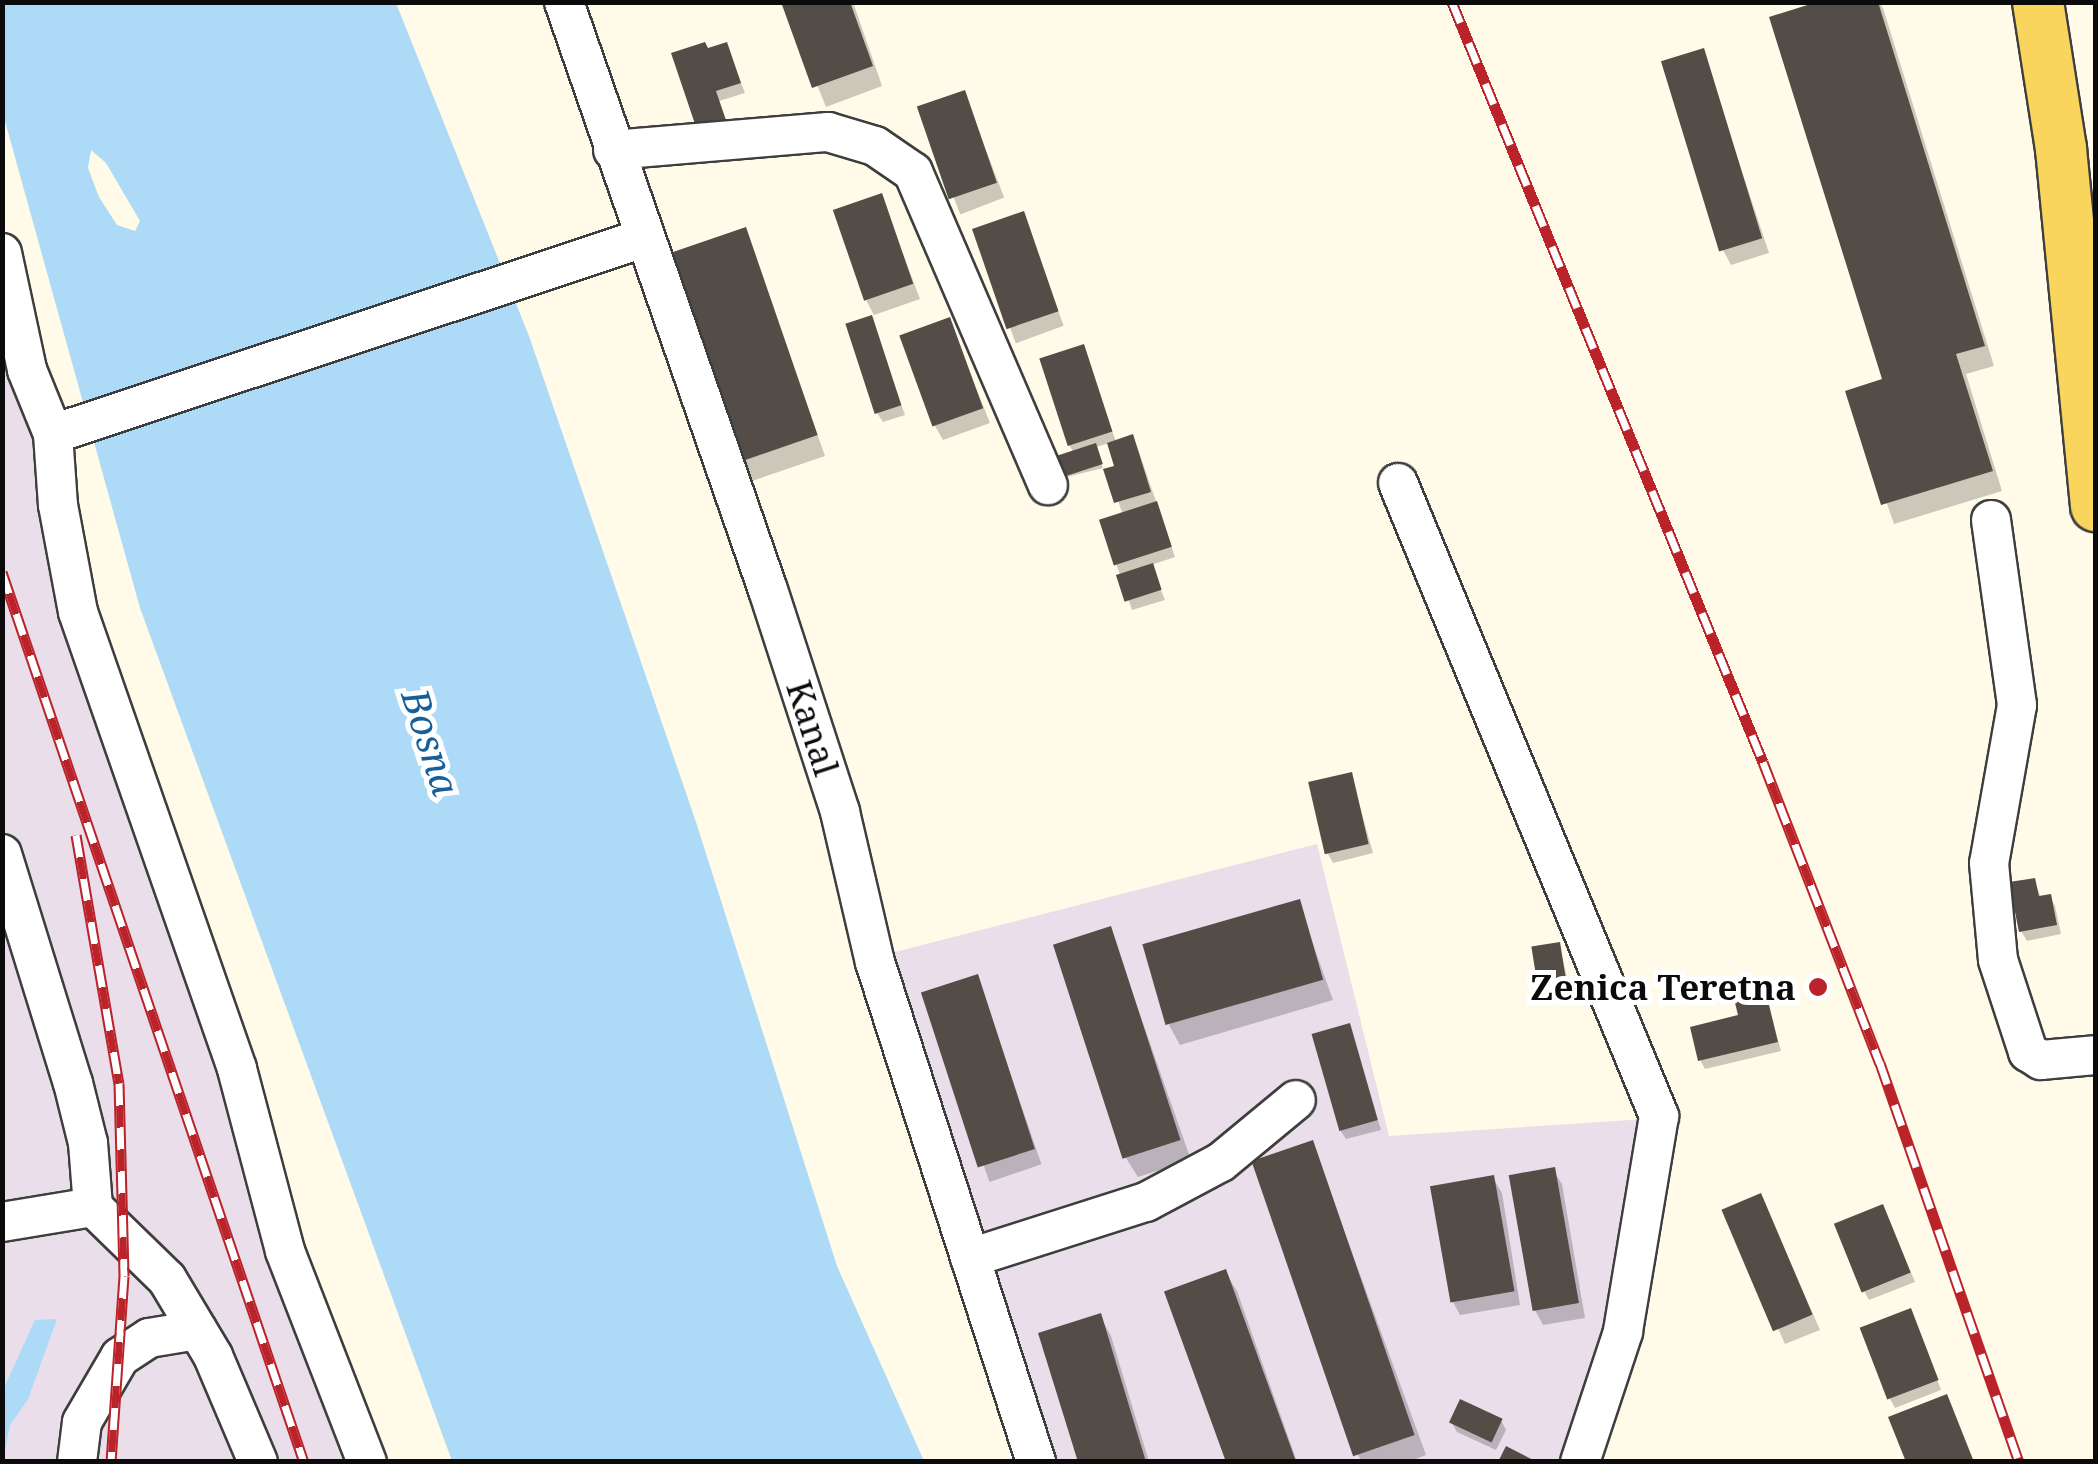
<!DOCTYPE html>
<style>
body{margin:0}
#map{position:relative;width:2098px;height:1464px;overflow:hidden;background:#fffbe8;font-family:"Noto Serif",serif}
div>[style]{position:absolute}
[style*='--x']{left:calc(var(--x)*1px);top:calc(var(--y)*1px);width:calc(var(--w)*1px);rotate:calc(var(--a)*1deg)}
.industrial>*{inset:0;background:#e9deea}
.water>*{inset:0;background:#addaf6}
.shadow>*{inset:0;background:#0003;transform-origin:0 0}
.building>*{inset:0;background:#534c47;transform-origin:0 0}
.roads{filter:drop-shadow(2px 0 #3e3e3e) drop-shadow(-2px 0 #3e3e3e) drop-shadow(0 2px #3e3e3e) drop-shadow(0 -2px #3e3e3e)}
.minor>*{height:38px;margin:-19px;padding:0 19px;transform-origin:19px;border-radius:19px;background:#fff}
.major>*{height:50px;margin:-25px;padding:0 25px;transform-origin:25px;border-radius:25px;background:#f9d55e}
.rail>*{height:11px;margin-top:-5.5px;transform-origin:0;background:repeating-linear-gradient(90deg,#fff 0 22px,#ba2329 0 44px);box-sizing:border-box;border-block:2px solid #ba2329}
.dots>*{width:28px;height:28px;translate:-50% -50%;box-sizing:border-box;border:5px solid #fff;border-radius:50%}
span{translate:-50% -50%;white-space:nowrap;text-align:center;line-height:1.15;-webkit-text-stroke:10px #fff;paint-order:stroke}
.street-label{font-size:35px;color:#0b0b0b}
.poi-label{font-size:35px;color:#0b0b0b;font-weight:700}
.right{translate:-100% -50%;text-align:right}
.water-label{font-size:38px;color:#155f9b;font-style:italic}
.frame{position:absolute;inset:0;border:5px solid #0b0b0b;pointer-events:none}
</style>
<div id="map">
<div class="industrial">
<i style="clip-path:polygon(2px 286px,63px 573px,352px 1461px,3px 1461px)"></i>
<i style="clip-path:polygon(1317px 844px,1389px 1136px,1661px 1118px,1582px 1461px,1043px 1461px,887px 954px)"></i>
</div>
<div class="water">
<i style="clip-path:polygon(evenodd,2px 3px,396px 3px,529px 336px,696px 822px,837px 1266px,924px 1461px,452px 1461px,140px 608px,3px 114px,2px 3px,91px 150px,106px 163px,140px 221px,135px 231px,117px 225px,99px 197px,88px 168px,91px 150px)"></i>
<i style="clip-path:polygon(57px 1319px,28px 1399px,10px 1425px,3px 1461px,3px 1390px,35px 1320px)"></i>
</div>
<div class="shadow">
<i style="clip-path:polygon(784px 2px,853px 2px,882px 86px,826px 107px)"></i>
<i style="clip-path:polygon(1826px 2px,1879px 2px,1883px 8px,1994px 366px,1966px 374px,2002px 491px,1894px 524px,1848px 392px,1885px 381px)"></i>
<i style="clip-path:polygon(726px 45px,745px 93px,719px 101px,706px 141px,708px 51px)"></i>
<i style="clip-path:polygon(1702px 51px,1769px 253px,1731px 265px,1723px 250px)"></i>
<i style="left:964px;top:93px;width:112px;height:47px;rotate:69deg"></i>
<i style="clip-path:polygon(881px 196px,920px 299px,874px 315px,866px 300px)"></i>
<i style="left:1023px;top:214px;width:119px;height:51px;rotate:70deg"></i>
<i style="clip-path:polygon(745px 230px,825px 456px,752px 481px,741px 461px)"></i>
<i style="clip-path:polygon(871px 318px,905px 415px,883px 422px,877px 413px)"></i>
<i style="clip-path:polygon(949px 320px,990px 423px,943px 440px,935px 426px)"></i>
<i style="clip-path:polygon(1083px 347px,1116px 442px,1132px 437px,1137px 446px,1175px 557px,1151px 565px,1165px 600px,1132px 610px,1102px 522px,1123px 515px,1107px 470px,1117px 467px,1109px 443px,1096px 447px,1103px 468px,1063px 478px,1074px 453px,1069px 445px)"></i>
<i style="clip-path:polygon(1351px 775px,1373px 853px,1333px 863px,1328px 854px)"></i>
<i style="clip-path:polygon(2034px 880px,2041px 898px,2050px 897px,2055px 906px,2061px 934px,2027px 941px,2021px 931px)"></i>
<i style="clip-path:polygon(1298px 902px,1333px 1000px,1180px 1045px,1169px 1025px)"></i>
<i style="clip-path:polygon(1110px 929px,1191px 1160px,1138px 1177px,1126px 1158px)"></i>
<i style="clip-path:polygon(1559px 945px,1570px 989px,1545px 993px,1539px 984px)"></i>
<i style="left:977px;top:977px;width:198px;height:55px;rotate:71deg"></i>
<i style="clip-path:polygon(1762px 983px,1781px 1051px,1705px 1069px,1700px 1060px,1741px 1017px)"></i>
<i style="clip-path:polygon(1348px 1026px,1381px 1130px,1346px 1139px,1340px 1130px)"></i>
<i style="clip-path:polygon(1312px 1143px,1426px 1455px,1408px 1462px,1362px 1462px,1358px 1455px,1256px 1162px)"></i>
<i style="clip-path:polygon(1553px 1170px,1562px 1184px,1585px 1318px,1543px 1325px,1535px 1310px)"></i>
<i style="clip-path:polygon(1493px 1178px,1502px 1193px,1520px 1305px,1460px 1315px,1452px 1300px)"></i>
<i style="clip-path:polygon(1725px 1211px,1768px 1211px,1820px 1330px,1785px 1344px)"></i>
<i style="clip-path:polygon(1888px 1217px,1915px 1282px,1869px 1300px,1864px 1291px)"></i>
<i style="clip-path:polygon(1225px 1272px,1237px 1291px,1297px 1462px,1227px 1462px)"></i>
<i style="clip-path:polygon(1100px 1316px,1111px 1336px,1149px 1462px,1080px 1462px)"></i>
<i style="clip-path:polygon(1915px 1321px,1941px 1390px,1895px 1408px,1890px 1399px)"></i>
<i style="clip-path:polygon(1501px 1420px,1506px 1430px,1496px 1450px,1457px 1432px,1452px 1423px)"></i>
</div>
<div class="building">
<i style="clip-path:polygon(781px 2px,850px 2px,873px 66px,812px 88px)"></i>
<i style="clip-path:polygon(1817px 2px,1878px 2px,1985px 346px,1956px 354px,1993px 471px,1881px 505px,1845px 391px,1882px 379px,1769px 17px)"></i>
<i style="clip-path:polygon(705px 42px,708px 48px,727px 42px,741px 83px,716px 91px,727px 123px,698px 133px,671px 53px)"></i>
<i style="left:1704px;top:48px;width:199px;height:45px;rotate:73deg"></i>
<i style="left:965px;top:90px;width:98px;height:51px;rotate:71deg"></i>
<i style="left:882px;top:193px;width:96px;height:52px;rotate:71deg"></i>
<i style="left:1024px;top:211px;width:106px;height:55px;rotate:71deg"></i>
<i style="left:746px;top:227px;width:220px;height:81px;rotate:71deg"></i>
<i style="left:872px;top:315px;width:95px;height:28px;rotate:72deg"></i>
<i style="left:950px;top:317px;width:97px;height:54px;rotate:70deg"></i>
<i style="left:1084px;top:344px;width:92px;height:47px;rotate:72deg"></i>
<i style="clip-path:polygon(1133px 434px,1151px 492px,1114px 503px,1103px 469px,1114px 466px,1107px 443px)"></i>
<i style="left:1096px;top:443px;width:22px;height:46px;rotate:72deg"></i>
<i style="left:1157px;top:501px;width:48px;height:61px;rotate:72deg"></i>
<i style="left:1153px;top:563px;width:28px;height:39px;rotate:72deg"></i>
<i style="left:1352px;top:772px;width:74px;height:45px;rotate:77deg"></i>
<i style="clip-path:polygon(2035px 878px,2039px 896px,2051px 894px,2057px 925px,2019px 932px,2009px 882px)"></i>
<i style="left:1300px;top:899px;width:84px;height:164px;rotate:74deg"></i>
<i style="left:1111px;top:926px;width:225px;height:61px;rotate:72deg"></i>
<i style="left:1560px;top:942px;width:38px;height:29px;rotate:81deg"></i>
<i style="left:978px;top:974px;width:184px;height:60px;rotate:72deg"></i>
<i style="clip-path:polygon(1763px 980px,1778px 1042px,1698px 1061px,1690px 1027px,1738px 1015px,1731px 987px)"></i>
<i style="left:1350px;top:1023px;width:101px;height:40px;rotate:74deg"></i>
<i style="left:1313px;top:1140px;width:312px;height:65px;rotate:71deg"></i>
<i style="left:1555px;top:1167px;width:138px;height:47px;rotate:80deg"></i>
<i style="left:1494px;top:1175px;width:118px;height:65px;rotate:80deg"></i>
<i style="left:1761px;top:1193px;width:132px;height:43px;rotate:67deg"></i>
<i style="left:1883px;top:1204px;width:74px;height:53px;rotate:68deg"></i>
<i style="left:1226px;top:1269px;width:205px;height:66px;rotate:70deg"></i>
<i style="left:1911px;top:1308px;width:77px;height:55px;rotate:69deg"></i>
<i style="clip-path:polygon(1101px 1313px,1146px 1462px,1078px 1462px,1038px 1333px)"></i>
<i style="clip-path:polygon(1947px 1394px,1974px 1462px,1906px 1462px,1888px 1417px)"></i>
<i style="left:1460px;top:1399px;width:47px;height:26px;rotate:25deg"></i>
<i style="clip-path:polygon(1506px 1446px,1537px 1462px,1498px 1462px)"></i>
</div>
<div class="roads">
<div class="minor">
<i style="--x:564;--y:2;--w:622;--a:70.87"></i>
<i style="--x:768;--y:590;--w:233;--a:72"></i>
<i style="--x:840;--y:812;--w:154;--a:76.9"></i>
<i style="--x:875;--y:962;--w:525;--a:72.15"></i>
<i style="--x:613;--y:150;--w:216;--a:-4.8"></i>
<i style="--x:828;--y:132;--w:49;--a:16.6"></i>
<i style="--x:875;--y:146;--w:46;--a:34.4"></i>
<i style="--x:913;--y:172;--w:341;--a:66.7"></i>
<i style="--x:2;--y:253;--w:120;--a:77.9"></i>
<i style="--x:27;--y:370;--w:69;--a:67.9"></i>
<i style="--x:53;--y:434;--w:71;--a:86"></i>
<i style="--x:58;--y:505;--w:109;--a:79.4"></i>
<i style="--x:78;--y:612;--w:484;--a:70.8"></i>
<i style="--x:237;--y:1069;--w:188;--a:75.2"></i>
<i style="--x:285;--y:1251;--w:226;--a:68.8"></i>
<i style="--x:53;--y:434;--w:623;--a:-18.35"></i>
<i style="--x:1398;--y:483;--w:685;--a:67.59"></i>
<i style="--x:1659;--y:1116;--w:219;--a:99.5"></i>
<i style="--x:1623;--y:1332;--w:137;--a:108.3"></i>
<i style="--x:1991;--y:520;--w:187;--a:82"></i>
<i style="--x:2017;--y:705;--w:160;--a:100"></i>
<i style="--x:1989;--y:863;--w:97;--a:84.7"></i>
<i style="--x:1998;--y:960;--w:97;--a:71.9"></i>
<i style="--x:2028;--y:1052;--w:15;--a:32"></i>
<i style="--x:2041;--y:1060;--w:55;--a:-5.2"></i>
<i style="--x:2;--y:854;--w:240;--a:72.8"></i>
<i style="--x:73;--y:1083;--w:62;--a:76"></i>
<i style="--x:88;--y:1143;--w:64;--a:85.5"></i>
<i style="--x:93;--y:1207;--w:103;--a:44.2"></i>
<i style="--x:167;--y:1279;--w:90;--a:59.1"></i>
<i style="--x:213;--y:1356;--w:115;--a:67"></i>
<i style="--x:2;--y:1222;--w:92;--a:-9.4"></i>
<i style="--x:970;--y:1258;--w:185;--a:-17.7"></i>
<i style="--x:1146;--y:1202;--w:85;--a:-28.1"></i>
<i style="--x:1221;--y:1162;--w:97;--a:-39.6"></i>
<i style="--x:77;--y:1462;--w:40;--a:-82.9"></i>
<i style="--x:82;--y:1422;--w:75;--a:-59.7"></i>
<i style="--x:120;--y:1357;--w:35;--a:-33"></i>
<i style="--x:149;--y:1338;--w:49;--a:-9.5"></i>
</div>
<div class="major">
<i style="--x:2038;--y:2;--w:149;--a:81.1"></i>
<i style="--x:2061;--y:149;--w:359;--a:84.4"></i>
</div>
</div>
<div class="rail">
<i style="--x:1452;--y:2;--w:821;--a:67.75"></i>
<i style="--x:1763;--y:762;--w:323;--a:68.8"></i>
<i style="--x:1880;--y:1063;--w:423;--a:70.8"></i>
<i style="--x:2;--y:572;--w:940;--a:71.26"></i>
<i style="--x:76;--y:835;--w:252;--a:80.2"></i>
<i style="--x:119;--y:1083;--w:193;--a:88.5"></i>
<i style="--x:124;--y:1276;--w:186;--a:94"></i>
</div>
<div class="dots">
<i style="left:1818px;top:987px;background:#ba2329"></i>
</div>
<div class="street-label">
<span style="left:813px;top:728px;rotate:72deg">Kanal</span>
</div>
<div class="poi-label">
<span class="right" style="left:1796px;top:987px">Zenica Teretna</span>
</div>
<div class="water-label">
<span style="left:431px;top:742px;rotate:72deg">Bosna</span>
</div>
<div class="frame"></div>
</div>
